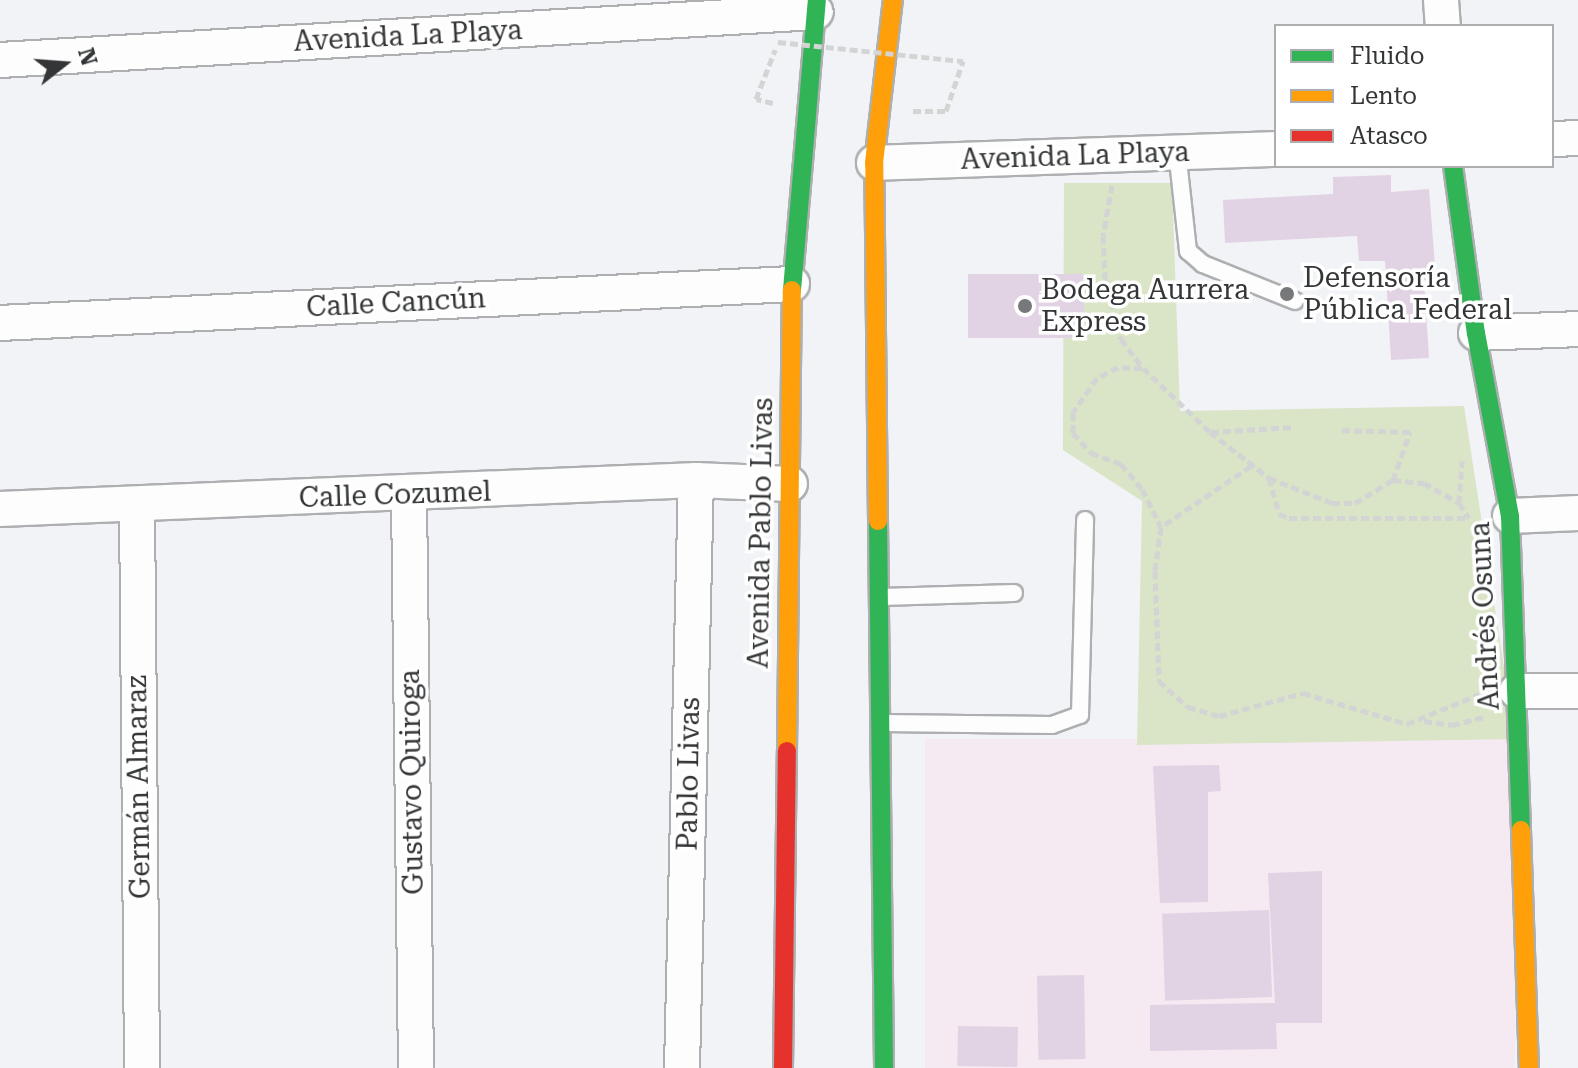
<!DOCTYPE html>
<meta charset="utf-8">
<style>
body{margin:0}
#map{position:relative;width:1578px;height:1068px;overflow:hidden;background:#f1f3f6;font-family:"Roboto Serif",serif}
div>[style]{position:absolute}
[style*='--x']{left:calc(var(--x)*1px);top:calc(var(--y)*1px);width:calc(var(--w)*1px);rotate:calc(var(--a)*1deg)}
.education>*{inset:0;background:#f5e9f2;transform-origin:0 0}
.green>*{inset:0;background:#dae4c6}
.building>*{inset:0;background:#e1d3e3;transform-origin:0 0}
.path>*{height:5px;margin-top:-2.5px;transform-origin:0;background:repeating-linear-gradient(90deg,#d3d4d4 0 8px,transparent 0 12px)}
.roads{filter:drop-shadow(2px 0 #adafb1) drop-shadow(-2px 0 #adafb1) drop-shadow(0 2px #adafb1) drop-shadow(0 -2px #adafb1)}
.lane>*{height:16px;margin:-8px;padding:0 8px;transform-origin:8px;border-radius:8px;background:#fdfdfe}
.street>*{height:34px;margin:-17px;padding:0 17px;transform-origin:17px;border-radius:17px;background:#fdfdfe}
.fast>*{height:18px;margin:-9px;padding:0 9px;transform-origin:9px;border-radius:9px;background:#30b455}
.slow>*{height:18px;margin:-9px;padding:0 9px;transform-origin:9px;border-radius:9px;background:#ff9f0a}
.jam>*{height:18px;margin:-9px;padding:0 9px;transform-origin:9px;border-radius:9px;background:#e5322d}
.path-bridge>*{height:5px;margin-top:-2.5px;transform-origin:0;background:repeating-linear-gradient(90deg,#d3d4d4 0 8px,transparent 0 12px)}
.dots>*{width:22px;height:22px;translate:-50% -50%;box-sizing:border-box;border:4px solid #fff;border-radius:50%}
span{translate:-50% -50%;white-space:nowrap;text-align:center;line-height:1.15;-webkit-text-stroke:7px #fff;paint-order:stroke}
.street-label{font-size:28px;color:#333537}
.poi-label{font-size:28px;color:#333537}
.left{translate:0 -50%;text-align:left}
.legend{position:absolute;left:1274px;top:24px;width:280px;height:144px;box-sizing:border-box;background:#fff;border:2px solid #adaeaf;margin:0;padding:10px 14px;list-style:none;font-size:24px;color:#333537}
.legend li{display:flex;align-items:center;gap:16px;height:40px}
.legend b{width:40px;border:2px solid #adaeaf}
.north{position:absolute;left:24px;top:24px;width:80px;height:80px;-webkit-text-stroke:6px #fff;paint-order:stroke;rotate:73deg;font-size:22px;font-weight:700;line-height:32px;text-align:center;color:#333537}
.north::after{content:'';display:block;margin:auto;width:28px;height:36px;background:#333537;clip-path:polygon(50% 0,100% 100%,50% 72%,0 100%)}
</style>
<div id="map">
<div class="education">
<i style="left:1515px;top:739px;width:329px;height:590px;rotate:90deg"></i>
</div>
<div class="green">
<i style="clip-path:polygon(1064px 183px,1172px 183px,1180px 411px,1464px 406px,1515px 739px,1137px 745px,1142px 501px,1063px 450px)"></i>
</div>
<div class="building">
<i style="clip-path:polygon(1391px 175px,1391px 192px,1429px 189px,1436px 279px,1424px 280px,1429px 358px,1391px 360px,1385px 261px,1359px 261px,1357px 236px,1225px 243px,1223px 200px,1333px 194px,1333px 177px)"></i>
<i style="left:968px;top:274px;width:116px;height:64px"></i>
<i style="clip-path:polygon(1219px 765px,1221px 791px,1208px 792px,1208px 902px,1160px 903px,1153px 766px)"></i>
<i style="clip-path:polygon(1322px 871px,1322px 1023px,1276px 1023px,1277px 1049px,1150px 1051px,1150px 1005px,1275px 1003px,1268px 873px)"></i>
<i style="left:1269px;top:910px;width:87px;height:107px;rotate:88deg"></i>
<i style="left:1084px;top:975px;width:84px;height:47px;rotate:89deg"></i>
<i style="left:1018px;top:1027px;width:40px;height:60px;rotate:91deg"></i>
</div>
<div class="path">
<i style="--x:773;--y:103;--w:17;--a:-167"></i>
<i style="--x:756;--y:99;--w:53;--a:-68.8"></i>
<i style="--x:913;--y:111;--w:33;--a:0"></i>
<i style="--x:946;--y:111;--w:53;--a:-71.2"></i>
<i style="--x:1112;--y:185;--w:52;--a:100"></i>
<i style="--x:1103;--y:236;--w:42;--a:87.3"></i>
<i style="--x:1105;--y:278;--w:63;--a:75.3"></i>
<i style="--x:1121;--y:339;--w:36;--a:53"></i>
<i style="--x:1143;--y:368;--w:93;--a:43.7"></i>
<i style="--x:1210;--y:432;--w:75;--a:37.9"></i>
<i style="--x:1269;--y:478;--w:68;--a:21.6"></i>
<i style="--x:1332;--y:503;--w:23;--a:0"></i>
<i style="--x:1355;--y:503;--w:44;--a:-31.2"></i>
<i style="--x:1393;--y:480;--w:51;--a:-70.5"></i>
<i style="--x:1410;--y:432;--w:72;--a:-178.4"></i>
<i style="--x:1142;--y:368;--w:24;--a:-178"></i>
<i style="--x:1118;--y:367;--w:24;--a:152"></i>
<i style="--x:1097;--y:378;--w:42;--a:125.2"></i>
<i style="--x:1073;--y:412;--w:21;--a:90"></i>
<i style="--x:1073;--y:433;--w:27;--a:48"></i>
<i style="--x:1091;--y:453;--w:32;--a:20"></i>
<i style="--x:1121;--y:464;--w:33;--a:50"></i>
<i style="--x:1142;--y:489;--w:42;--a:63.4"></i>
<i style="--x:1211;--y:432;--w:83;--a:-3.4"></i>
<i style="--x:1251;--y:466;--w:109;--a:145.9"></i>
<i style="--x:1161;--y:527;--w:44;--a:97.8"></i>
<i style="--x:1155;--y:571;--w:110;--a:87.9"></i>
<i style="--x:1159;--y:681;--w:39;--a:42"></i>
<i style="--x:1188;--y:707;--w:32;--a:16"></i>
<i style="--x:1219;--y:716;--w:87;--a:-15.3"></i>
<i style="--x:1303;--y:693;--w:109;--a:16.6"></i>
<i style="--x:1407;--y:724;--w:81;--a:-22.5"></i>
<i style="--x:1269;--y:478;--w:37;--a:74"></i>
<i style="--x:1279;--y:514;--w:11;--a:22"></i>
<i style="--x:1289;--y:518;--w:178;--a:0"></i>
<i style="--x:1393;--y:480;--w:31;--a:6"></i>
<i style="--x:1424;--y:483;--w:40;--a:29.7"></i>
<i style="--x:1459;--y:503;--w:18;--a:56"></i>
<i style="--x:1459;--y:503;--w:42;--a:-85.9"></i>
<i style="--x:1424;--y:721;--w:28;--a:8"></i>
<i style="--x:1452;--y:725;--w:33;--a:-14"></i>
</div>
<div class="roads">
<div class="lane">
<i style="--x:1177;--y:151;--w:101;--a:83.7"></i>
<i style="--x:1188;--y:251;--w:20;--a:41"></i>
<i style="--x:1203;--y:264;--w:99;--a:21.9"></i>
<i style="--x:881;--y:597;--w:133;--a:-1.7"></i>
<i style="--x:882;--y:723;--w:170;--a:0.7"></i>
<i style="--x:1052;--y:725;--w:30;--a:-20"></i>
<i style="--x:1080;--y:715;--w:195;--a:-88.5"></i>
</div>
<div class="street">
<i style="--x:1441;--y:0;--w:26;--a:86"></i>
<i style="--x:0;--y:60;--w:817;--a:-3.37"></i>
<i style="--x:1552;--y:139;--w:26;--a:-2"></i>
<i style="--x:874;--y:163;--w:402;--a:-2"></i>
<i style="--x:0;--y:323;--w:793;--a:-2.82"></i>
<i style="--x:1476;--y:333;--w:102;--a:-2.2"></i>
<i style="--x:409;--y:496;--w:572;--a:89.3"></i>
<i style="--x:137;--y:505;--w:563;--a:89.49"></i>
<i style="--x:0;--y:509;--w:697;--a:-2.39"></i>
<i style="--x:696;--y:480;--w:94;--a:2.4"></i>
<i style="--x:1510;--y:516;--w:68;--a:-2.5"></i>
<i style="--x:1517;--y:691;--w:61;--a:0"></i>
<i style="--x:682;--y:1068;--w:588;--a:-88.64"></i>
</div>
<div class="fast">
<i style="--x:1453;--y:166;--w:169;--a:82.2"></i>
<i style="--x:1476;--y:333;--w:186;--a:79.5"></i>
<i style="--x:1510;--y:516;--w:314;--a:88"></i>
<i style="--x:792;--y:290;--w:291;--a:-85.1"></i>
<i style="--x:878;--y:521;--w:547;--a:89.37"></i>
</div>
<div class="slow">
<i style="--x:878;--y:521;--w:358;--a:-90.6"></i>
<i style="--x:874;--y:163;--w:164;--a:-83.4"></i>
<i style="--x:787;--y:751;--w:461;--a:-89.4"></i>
<i style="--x:1521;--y:830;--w:238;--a:88.1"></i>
</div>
<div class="jam">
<i style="--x:783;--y:1068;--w:317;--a:-89.3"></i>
</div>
</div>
<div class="path-bridge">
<i style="--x:778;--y:42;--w:186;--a:5.9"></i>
</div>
<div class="dots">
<i style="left:1287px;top:294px;background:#76787a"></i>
<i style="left:1025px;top:306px;background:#76787a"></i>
</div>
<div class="street-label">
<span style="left:408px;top:36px;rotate:-3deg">Avenida La Playa</span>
<span style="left:1075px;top:156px;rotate:-2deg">Avenida La Playa</span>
<span style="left:396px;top:303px;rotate:-3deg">Calle Cancún</span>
<span style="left:395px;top:495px;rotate:-2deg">Calle Cozumel</span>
<span style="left:761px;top:533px;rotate:-89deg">Avenida Pablo Livas</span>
<span style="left:1485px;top:616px;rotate:-93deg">Andrés Osuna</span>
<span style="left:689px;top:774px;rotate:-89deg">Pablo Livas</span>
<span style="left:412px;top:782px;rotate:-91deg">Gustavo Quiroga</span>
<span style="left:139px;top:787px;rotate:-91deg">Germán Almaraz</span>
</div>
<div class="poi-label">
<span class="left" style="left:1303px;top:294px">Defensoría<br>Pública Federal</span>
<span class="left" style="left:1041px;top:306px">Bodega Aurrera<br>Express</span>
</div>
<ul class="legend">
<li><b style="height:10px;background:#30b455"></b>Fluido</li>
<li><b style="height:10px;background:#ff9f0a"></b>Lento</li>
<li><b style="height:10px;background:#e5322d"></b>Atasco</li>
</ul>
<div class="north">N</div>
</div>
